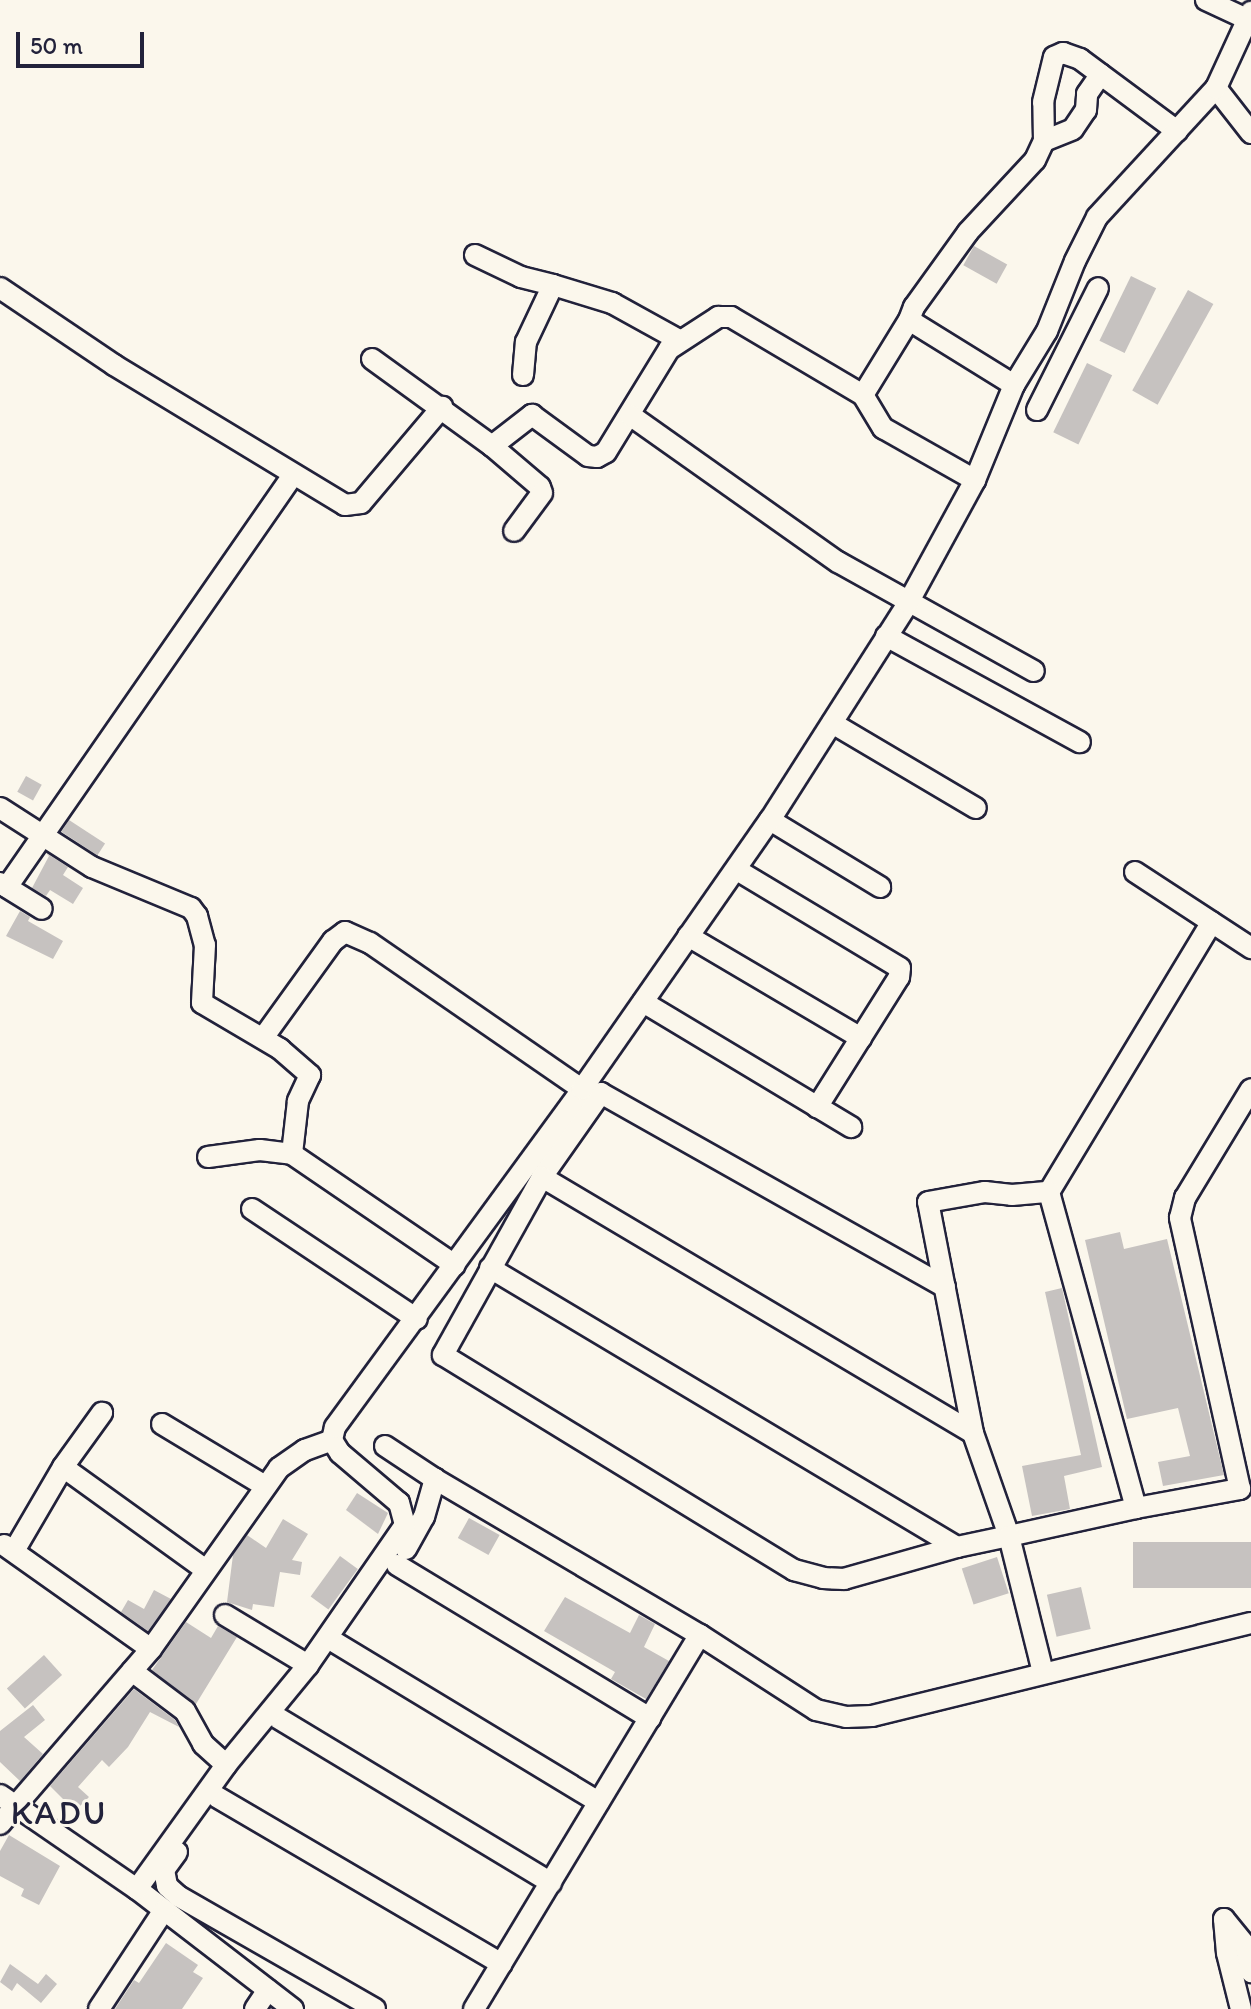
<!DOCTYPE html>
<style>
body{margin:0}
#map{position:relative;width:1251px;height:2009px;overflow:hidden;background:#fbf7ec;font-family:Itim,sans-serif}
div>[style]{position:absolute}
[style*='--x']{left:calc(var(--x)*1px);top:calc(var(--y)*1px);width:calc(var(--w)*1px);rotate:calc(var(--a)*1deg)}
.building>*{inset:0;background:#c6c2c0;transform-origin:0 0}
.roads{filter:drop-shadow(2px 0 #22223b) drop-shadow(-2px 0 #22223b) drop-shadow(0 2px #22223b) drop-shadow(0 -2px #22223b)}
.minor>*{height:20px;margin:-10px;padding:0 10px;transform-origin:10px;border-radius:10px;background:#fbf7ec}
span{translate:-50% -50%;white-space:nowrap;text-align:center;line-height:1.15;-webkit-text-stroke:6px #fbf7ec;paint-order:stroke}
.quarter-label{font-size:34px;color:#22223b;letter-spacing:2px}
.scale{position:absolute;left:16px;top:32px;width:128px;height:36px;box-sizing:border-box;border:4px solid #22223b;border-top:0;padding-left:10px;font-size:24px;line-height:28px;white-space:nowrap;color:#22223b;-webkit-text-stroke:6px #fbf7ec;paint-order:stroke}
</style>
<div id="map">
<div class="building">
<i style="left:974px;top:246px;width:38px;height:22px;rotate:29deg"></i>
<i style="left:1131px;top:276px;width:28px;height:72px;rotate:26deg"></i>
<i style="left:1188px;top:290px;width:29px;height:115px;rotate:29deg"></i>
<i style="left:1087px;top:363px;width:28px;height:77px;rotate:26deg"></i>
<i style="left:26px;top:776px;width:18px;height:18px;rotate:29deg"></i>
<i style="left:69px;top:820px;width:43px;height:14px;rotate:33deg"></i>
<i style="clip-path:polygon(46px 853px,68px 867px,63px 875px,83px 888px,73px 904px,50px 890px,46px 896px,32px 888px,49px 856px)"></i>
<i style="clip-path:polygon(20px 911px,30px 917px,28px 921px,63px 941px,53px 959px,6px 936px)"></i>
<i style="clip-path:polygon(1120px 1232px,1124px 1249px,1167px 1239px,1224px 1475px,1163px 1486px,1158px 1462px,1190px 1456px,1178px 1408px,1127px 1419px,1085px 1240px)"></i>
<i style="clip-path:polygon(1062px 1288px,1102px 1467px,1064px 1476px,1070px 1509px,1032px 1516px,1022px 1466px,1081px 1455px,1045px 1292px)"></i>
<i style="clip-path:polygon(357px 1493px,388px 1513px,378px 1534px,346px 1510px)"></i>
<i style="left:469px;top:1518px;width:35px;height:23px;rotate:29deg"></i>
<i style="clip-path:polygon(283px 1519px,308px 1534px,292px 1560px,302px 1562px,300px 1575px,280px 1572px,274px 1607px,253px 1604px,252px 1610px,227px 1602px,233px 1555px,247px 1535px,266px 1548px)"></i>
<i style="left:1251px;top:1542px;width:46px;height:118px;rotate:90deg"></i>
<i style="left:340px;top:1556px;width:22px;height:50px;rotate:36deg"></i>
<i style="left:997px;top:1557px;width:38px;height:37px;rotate:72deg"></i>
<i style="left:1081px;top:1587px;width:43px;height:35px;rotate:77deg"></i>
<i style="clip-path:polygon(154px 1590px,171px 1599px,148px 1631px,121px 1612px,128px 1600px,144px 1609px)"></i>
<i style="clip-path:polygon(565px 1597px,630px 1633px,639px 1615px,655px 1624px,644px 1647px,669px 1661px,646px 1699px,611px 1679px,615px 1672px,544px 1631px)"></i>
<i style="clip-path:polygon(186px 1622px,211px 1638px,218px 1626px,237px 1637px,196px 1704px,152px 1670px)"></i>
<i style="left:44px;top:1655px;width:27px;height:50px;rotate:48deg"></i>
<i style="clip-path:polygon(134px 1689px,175px 1720px,179px 1727px,150px 1712px,128px 1747px,109px 1767px,102px 1760px,78px 1787px,89px 1797px,75px 1811px,50px 1786px)"></i>
<i style="clip-path:polygon(33px 1705px,45px 1720px,24px 1737px,43px 1754px,20px 1781px,0 1762px,0 1731px)"></i>
<i style="clip-path:polygon(9px 1835px,60px 1866px,39px 1905px,21px 1896px,24px 1889px,0 1876px,0 1851px)"></i>
<i style="clip-path:polygon(166px 1943px,198px 1965px,193px 1972px,203px 1978px,182px 2009px,115px 2009px,134px 1980px,139px 1983px)"></i>
<i style="clip-path:polygon(10px 1964px,38px 1984px,46px 1974px,57px 1984px,41px 2003px,17px 1983px,12px 1991px,0 1982px)"></i>
</div>
<div class="roads">
<div class="minor">
<i style="--x:1206;--y:0;--w:45;--a:24.9"></i>
<i style="--x:1216;--y:88;--w:57;--a:52.1"></i>
<i style="--x:1044;--y:141;--w:31;--a:-22"></i>
<i style="--x:1073;--y:129;--w:23;--a:-56"></i>
<i style="--x:1086;--y:110;--w:16;--a:-86"></i>
<i style="--x:1087;--y:94;--w:24;--a:-55"></i>
<i style="--x:475;--y:255;--w:51;--a:25.6"></i>
<i style="--x:521;--y:277;--w:33;--a:14"></i>
<i style="--x:0;--y:288;--w:138;--a:34"></i>
<i style="--x:114;--y:365;--w:270;--a:31.2"></i>
<i style="--x:345;--y:505;--w:16;--a:-7"></i>
<i style="--x:361;--y:503;--w:126;--a:-49.8"></i>
<i style="--x:372;--y:359;--w:148;--a:35.9"></i>
<i style="--x:492;--y:446;--w:51;--a:-37.8"></i>
<i style="--x:532;--y:415;--w:69;--a:36.2"></i>
<i style="--x:588;--y:456;--w:9;--a:6"></i>
<i style="--x:597;--y:457;--w:10;--a:-29"></i>
<i style="--x:606;--y:452;--w:121;--a:-58.5"></i>
<i style="--x:669;--y:349;--w:59;--a:-33.1"></i>
<i style="--x:718;--y:317;--w:13;--a:0"></i>
<i style="--x:731;--y:317;--w:153;--a:30.6"></i>
<i style="--x:863;--y:395;--w:39;--a:59"></i>
<i style="--x:883;--y:428;--w:106;--a:29.5"></i>
<i style="--x:523;--y:375;--w:33;--a:-85"></i>
<i style="--x:526;--y:342;--w:63;--a:-64.7"></i>
<i style="--x:553;--y:285;--w:62;--a:17"></i>
<i style="--x:612;--y:303;--w:77;--a:28.9"></i>
<i style="--x:1014;--y:385;--w:123;--a:-148.2"></i>
<i style="--x:909;--y:320;--w:14;--a:-69"></i>
<i style="--x:914;--y:307;--w:92;--a:-54.2"></i>
<i style="--x:968;--y:232;--w:98;--a:-47.1"></i>
<i style="--x:1035;--y:160;--w:21;--a:-65"></i>
<i style="--x:1044;--y:141;--w:39;--a:-91"></i>
<i style="--x:1043;--y:102;--w:46;--a:-76.3"></i>
<i style="--x:1054;--y:57;--w:10;--a:-24"></i>
<i style="--x:1063;--y:53;--w:18;--a:19"></i>
<i style="--x:1080;--y:59;--w:121;--a:36.6"></i>
<i style="--x:863;--y:395;--w:88;--a:-58.5"></i>
<i style="--x:1037;--y:410;--w:136;--a:-63.4"></i>
<i style="--x:630;--y:415;--w:255;--a:35.3"></i>
<i style="--x:838;--y:562;--w:224;--a:29.1"></i>
<i style="--x:492;--y:446;--w:63;--a:40.5"></i>
<i style="--x:540;--y:487;--w:6;--a:72"></i>
<i style="--x:542;--y:493;--w:47;--a:126.4"></i>
<i style="--x:886;--y:636;--w:221;--a:28.7"></i>
<i style="--x:832;--y:723;--w:167;--a:30.6"></i>
<i style="--x:0;--y:808;--w:109;--a:32.7"></i>
<i style="--x:92;--y:867;--w:107;--a:22.5"></i>
<i style="--x:191;--y:908;--w:10;--a:53"></i>
<i style="--x:197;--y:916;--w:30;--a:75"></i>
<i style="--x:205;--y:945;--w:58;--a:93"></i>
<i style="--x:202;--y:1003;--w:91;--a:30.5"></i>
<i style="--x:280;--y:1049;--w:40;--a:41"></i>
<i style="--x:310;--y:1075;--w:29;--a:115"></i>
<i style="--x:298;--y:1101;--w:53;--a:96.5"></i>
<i style="--x:770;--y:820;--w:129;--a:31.3"></i>
<i style="--x:737;--y:870;--w:190;--a:31"></i>
<i style="--x:900;--y:968;--w:9;--a:96"></i>
<i style="--x:899;--y:977;--w:154;--a:122.2"></i>
<i style="--x:1135;--y:872;--w:139;--a:33.2"></i>
<i style="--x:0;--y:883;--w:49;--a:31.8"></i>
<i style="--x:7;--y:887;--w:502;--a:-55.23"></i>
<i style="--x:688;--y:936;--w:201;--a:30.5"></i>
<i style="--x:643;--y:1002;--w:243;--a:31"></i>
<i style="--x:263;--y:1038;--w:120;--a:-54.2"></i>
<i style="--x:333;--y:941;--w:15;--a:-37"></i>
<i style="--x:345;--y:932;--w:27;--a:24"></i>
<i style="--x:370;--y:943;--w:257;--a:34.6"></i>
<i style="--x:208;--y:1157;--w:52;--a:-7.7"></i>
<i style="--x:260;--y:1150;--w:32;--a:7"></i>
<i style="--x:292;--y:1154;--w:197;--a:34.3"></i>
<i style="--x:542;--y:1177;--w:501;--a:30.71"></i>
<i style="--x:1049;--y:1192;--w:315;--a:-58.9"></i>
<i style="--x:252;--y:1209;--w:198;--a:33.7"></i>
<i style="--x:490;--y:1268;--w:544;--a:30.86"></i>
<i style="--x:957;--y:1547;--w:53;--a:-11.9"></i>
<i style="--x:1009;--y:1536;--w:109;--a:-109.3"></i>
<i style="--x:973;--y:1433;--w:235;--a:-101"></i>
<i style="--x:928;--y:1202;--w:58;--a:-10"></i>
<i style="--x:985;--y:1192;--w:27;--a:6"></i>
<i style="--x:1012;--y:1195;--w:37;--a:-5"></i>
<i style="--x:1049;--y:1192;--w:328;--a:74.6"></i>
<i style="--x:1136;--y:1508;--w:130;--a:167.6"></i>
<i style="--x:1009;--y:1536;--w:140;--a:76"></i>
<i style="--x:945;--y:1287;--w:395;--a:-150.6"></i>
<i style="--x:601;--y:1093;--w:103;--a:125.1"></i>
<i style="--x:542;--y:1177;--w:204;--a:119.1"></i>
<i style="--x:443;--y:1355;--w:412;--a:31.5"></i>
<i style="--x:794;--y:1570;--w:30;--a:15"></i>
<i style="--x:823;--y:1578;--w:21;--a:3"></i>
<i style="--x:844;--y:1579;--w:117;--a:-15.8"></i>
<i style="--x:162;--y:1424;--w:120;--a:31"></i>
<i style="--x:385;--y:1446;--w:60;--a:33.4"></i>
<i style="--x:435;--y:1479;--w:308;--a:30.5"></i>
<i style="--x:63;--y:1467;--w:67;--a:-54.2"></i>
<i style="--x:1136;--y:1508;--w:106;--a:-10.4"></i>
<i style="--x:1240;--y:1489;--w:278;--a:-102.5"></i>
<i style="--x:1180;--y:1218;--w:21;--a:-76"></i>
<i style="--x:1185;--y:1198;--w:127;--a:-58.8"></i>
<i style="--x:4;--y:1545;--w:180;--a:35.3"></i>
<i style="--x:406;--y:1549;--w:37;--a:-61"></i>
<i style="--x:424;--y:1517;--w:40;--a:-74"></i>
<i style="--x:14;--y:1551;--w:97;--a:-59.7"></i>
<i style="--x:63;--y:1467;--w:176;--a:35.8"></i>
<i style="--x:397;--y:1565;--w:296;--a:31.2"></i>
<i style="--x:225;--y:1615;--w:97;--a:31.1"></i>
<i style="--x:336;--y:1643;--w:307;--a:31.2"></i>
<i style="--x:132;--y:1671;--w:66;--a:37"></i>
<i style="--x:185;--y:1711;--w:38;--a:61"></i>
<i style="--x:203;--y:1744;--w:31;--a:42"></i>
<i style="--x:278;--y:1718;--w:319;--a:31.1"></i>
<i style="--x:0;--y:1795;--w:166;--a:34.5"></i>
<i style="--x:137;--y:1889;--w:197;--a:37.6"></i>
<i style="--x:217;--y:1797;--w:330;--a:30.4"></i>
<i style="--x:0;--y:1824;--w:231;--a:-49.2"></i>
<i style="--x:151;--y:1649;--w:222;--a:-54.7"></i>
<i style="--x:279;--y:1468;--w:32;--a:-35"></i>
<i style="--x:305;--y:1450;--w:29;--a:-20"></i>
<i style="--x:177;--y:1852;--w:22;--a:126"></i>
<i style="--x:164;--y:1870;--w:16;--a:79"></i>
<i style="--x:167;--y:1886;--w:15;--a:42"></i>
<i style="--x:178;--y:1896;--w:227;--a:29.8"></i>
<i style="--x:137;--y:1889;--w:153;--a:-54.3"></i>
<i style="--x:226;--y:1765;--w:129;--a:-50.6"></i>
<i style="--x:308;--y:1665;--w:170;--a:-55.3"></i>
<i style="--x:405;--y:1525;--w:23;--a:-105"></i>
<i style="--x:399;--y:1503;--w:77;--a:-139.7"></i>
<i style="--x:340;--y:1453;--w:15;--a:-122"></i>
<i style="--x:332;--y:1440;--w:13;--a:-77"></i>
<i style="--x:335;--y:1427;--w:419;--a:-53.8"></i>
<i style="--x:582;--y:1089;--w:328;--a:-55.1"></i>
<i style="--x:770;--y:820;--w:257;--a:-57.5"></i>
<i style="--x:908;--y:603;--w:140;--a:-61.4"></i>
<i style="--x:975;--y:480;--w:103;--a:-67.7"></i>
<i style="--x:1014;--y:385;--w:63;--a:-58.6"></i>
<i style="--x:1047;--y:331;--w:75;--a:-68.2"></i>
<i style="--x:1075;--y:261;--w:49;--a:-63.4"></i>
<i style="--x:1097;--y:217;--w:176;--a:-47.3"></i>
<i style="--x:1216;--y:88;--w:84;--a:-65.3"></i>
<i style="--x:1224;--y:1919;--w:34;--a:85"></i>
<i style="--x:1227;--y:1953;--w:58;--a:76"></i>
<i style="--x:1224;--y:1919;--w:33;--a:51"></i>
<i style="--x:1245;--y:1945;--w:28;--a:77"></i>
<i style="--x:99;--y:2009;--w:118;--a:-56.7"></i>
<i style="--x:255;--y:2009;--w:23;--a:-56"></i>
<i style="--x:474;--y:2009;--w:437;--a:-58.9"></i>
<i style="--x:700;--y:1635;--w:138;--a:32.9"></i>
<i style="--x:816;--y:1710;--w:31;--a:13"></i>
<i style="--x:846;--y:1717;--w:26;--a:-2"></i>
<i style="--x:872;--y:1716;--w:390;--a:-13.8"></i>
</div>
</div>
<div class="quarter-label">
<span style="left:59px;top:1813px">KADU</span>
</div>
<div class="scale">50 m</div>
</div>
